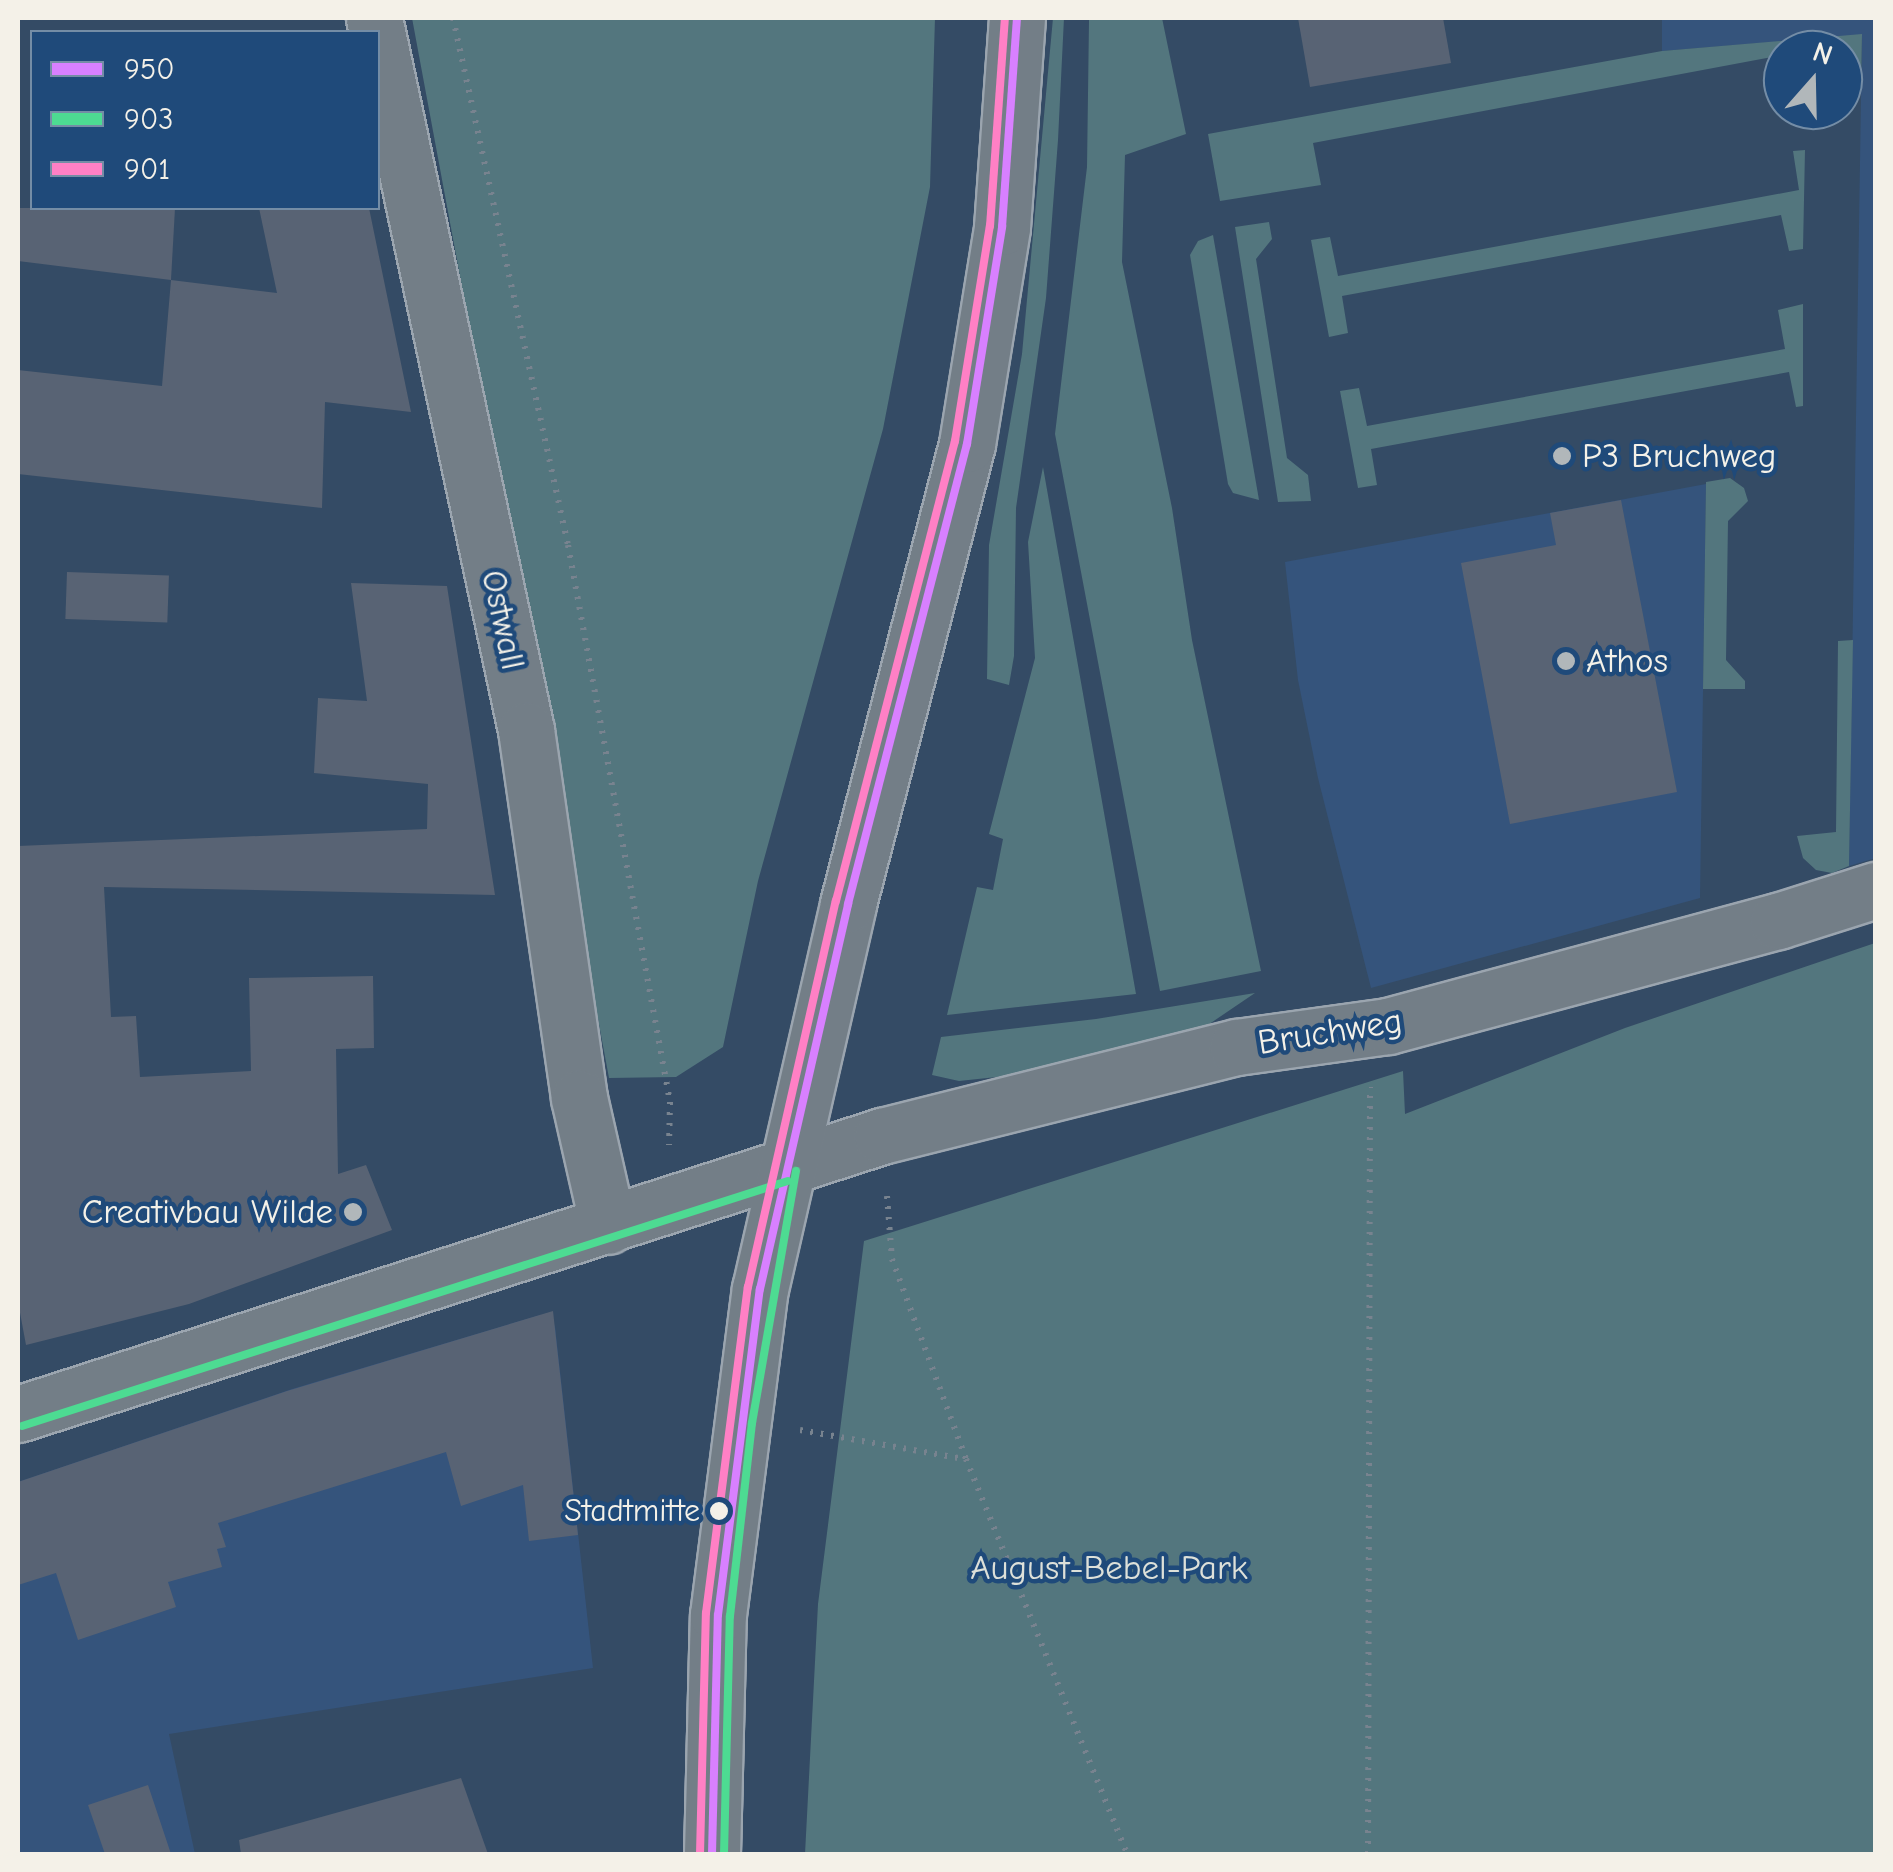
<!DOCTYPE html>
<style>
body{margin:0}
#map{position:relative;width:1893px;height:1872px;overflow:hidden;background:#344b65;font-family:"Comic Neue",sans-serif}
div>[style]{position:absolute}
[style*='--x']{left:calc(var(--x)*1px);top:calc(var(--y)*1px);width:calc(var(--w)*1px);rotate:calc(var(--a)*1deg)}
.built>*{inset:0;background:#35547c}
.green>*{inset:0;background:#53767e}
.building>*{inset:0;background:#586374;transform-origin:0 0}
.path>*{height:6px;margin-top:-3px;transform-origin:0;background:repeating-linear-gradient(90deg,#78838f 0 2.5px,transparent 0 10.5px)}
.roads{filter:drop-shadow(2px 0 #9ba5af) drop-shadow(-2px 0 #9ba5af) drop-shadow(0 2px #9ba5af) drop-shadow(0 -2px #9ba5af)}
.minor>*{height:55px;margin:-27.5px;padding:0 27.5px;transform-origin:27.5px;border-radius:27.5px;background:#737e87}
.secondary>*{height:55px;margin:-27.5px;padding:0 27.5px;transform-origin:27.5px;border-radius:27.5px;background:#737e87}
.bus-1>*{height:8px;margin:-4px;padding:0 4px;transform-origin:4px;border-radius:4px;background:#d880ff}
.bus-2>*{height:8px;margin:-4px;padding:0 4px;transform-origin:4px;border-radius:4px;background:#4ddb92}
.bus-3>*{height:8px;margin:-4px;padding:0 4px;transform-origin:4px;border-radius:4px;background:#ff80c5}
.dots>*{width:28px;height:28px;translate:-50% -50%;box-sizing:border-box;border:5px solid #1f4a7a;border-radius:50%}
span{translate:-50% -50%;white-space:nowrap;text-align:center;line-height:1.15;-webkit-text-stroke:9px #1f4a7a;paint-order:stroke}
.bus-label{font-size:32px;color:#f4f1e8}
.right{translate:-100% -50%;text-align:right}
.poi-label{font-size:35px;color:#f4f1e8}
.left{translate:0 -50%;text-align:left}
.street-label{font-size:35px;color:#f4f1e8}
.park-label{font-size:35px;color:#dde0d9}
.frame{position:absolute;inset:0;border:20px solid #f4f1e8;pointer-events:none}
.legend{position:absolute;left:30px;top:30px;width:350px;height:180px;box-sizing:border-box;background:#1f4a7a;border:2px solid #748da6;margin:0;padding:12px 18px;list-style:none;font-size:30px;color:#f4f1e8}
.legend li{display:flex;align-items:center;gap:20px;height:50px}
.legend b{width:50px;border:2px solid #748da6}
.north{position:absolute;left:1763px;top:30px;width:100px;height:100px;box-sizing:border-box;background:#1f4a7a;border:2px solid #748da6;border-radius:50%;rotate:20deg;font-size:28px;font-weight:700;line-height:40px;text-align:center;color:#f4f1e8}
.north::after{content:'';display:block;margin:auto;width:35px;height:45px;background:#b1b7ba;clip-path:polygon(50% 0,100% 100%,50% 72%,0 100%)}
</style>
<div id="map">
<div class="built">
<i style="clip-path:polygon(1662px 18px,1875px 18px,1876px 858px,1849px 866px,1862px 35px,1662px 51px)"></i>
<i style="clip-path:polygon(1706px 484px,1700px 898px,1371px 988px,1318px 778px,1298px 680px,1285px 562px)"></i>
<i style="clip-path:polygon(540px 1315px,555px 1326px,593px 1668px,169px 1734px,195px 1854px,18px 1854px,18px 1482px,292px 1389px)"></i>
</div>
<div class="green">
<i style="clip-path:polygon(412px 18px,935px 18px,930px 187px,883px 429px,758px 881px,723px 1047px,676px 1077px,609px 1078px)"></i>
<i style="clip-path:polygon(1053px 18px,1064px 18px,1058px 140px,1046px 298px,1016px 508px,1014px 656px,1009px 685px,987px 679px,989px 545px,1022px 354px)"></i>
<i style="clip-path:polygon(1162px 18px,1186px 134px,1125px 155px,1122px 262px,1172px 508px,1192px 640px,1261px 971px,1160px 991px,1055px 434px,1087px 167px,1089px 20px)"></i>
<i style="clip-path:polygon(1862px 34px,1861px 89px,1848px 87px,1839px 45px,1783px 50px,1783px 55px,1313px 143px,1321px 185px,1220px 201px,1208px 134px,1662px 51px)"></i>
<i style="clip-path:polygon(1805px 150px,1803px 249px,1789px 251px,1781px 215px,1342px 296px,1348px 333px,1329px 337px,1311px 240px,1330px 237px,1338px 276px,1799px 190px,1793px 151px)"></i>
<i style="clip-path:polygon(1269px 222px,1272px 239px,1256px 259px,1287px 458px,1308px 475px,1311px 501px,1278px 502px,1235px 227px)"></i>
<i style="clip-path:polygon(1213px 235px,1259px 500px,1233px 493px,1228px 484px,1190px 255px,1198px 241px)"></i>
<i style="clip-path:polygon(1803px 304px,1803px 406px,1796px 407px,1789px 372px,1371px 449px,1377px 485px,1358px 488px,1340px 391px,1359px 388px,1367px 426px,1785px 349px,1778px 310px)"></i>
<i style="clip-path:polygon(1043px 467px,1136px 994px,947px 1015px,977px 887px,993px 890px,1003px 839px,989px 834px,1035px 658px,1028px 542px)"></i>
<i style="clip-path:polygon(1730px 478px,1744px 488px,1748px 501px,1728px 521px,1726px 660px,1745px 681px,1745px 689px,1703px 689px,1706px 482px)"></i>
<i style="clip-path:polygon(1853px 640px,1849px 866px,1832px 873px,1816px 870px,1803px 858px,1797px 836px,1836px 832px,1838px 641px)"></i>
<i style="clip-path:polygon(1875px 943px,1875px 1854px,805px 1854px,818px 1604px,864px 1241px,1403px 1071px,1405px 1114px,1625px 1028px)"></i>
<i style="clip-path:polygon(1255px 993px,1199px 1031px,1026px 1074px,959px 1081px,932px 1075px,941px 1037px,1096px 1019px)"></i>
</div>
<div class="building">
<i style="clip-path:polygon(1298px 18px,1443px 18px,1451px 63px,1310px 87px)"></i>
<i style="clip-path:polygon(18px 208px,175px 208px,171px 280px,18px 261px)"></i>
<i style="clip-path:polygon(259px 208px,369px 208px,411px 412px,325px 402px,322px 508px,18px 474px,18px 370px,162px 386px,171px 280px,277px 293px)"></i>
<i style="clip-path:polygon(1621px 500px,1677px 792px,1510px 824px,1461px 563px,1556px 545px,1550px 513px)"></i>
<i style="left:67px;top:572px;width:102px;height:47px;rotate:2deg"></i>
<i style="clip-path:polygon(351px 583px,447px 586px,495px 895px,104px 887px,111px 1017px,136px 1016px,140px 1077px,251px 1071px,249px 978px,373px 976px,374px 1048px,336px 1049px,338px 1174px,366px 1165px,392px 1230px,189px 1304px,26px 1345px,18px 1302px,18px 846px,427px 829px,428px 784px,314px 773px,318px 698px,367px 701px)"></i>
<i style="clip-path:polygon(553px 1311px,578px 1535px,529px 1541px,523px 1485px,461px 1506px,446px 1452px,218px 1523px,226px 1547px,217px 1549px,222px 1567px,168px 1582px,176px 1607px,78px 1640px,56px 1573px,18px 1585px,18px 1482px,287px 1391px)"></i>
<i style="clip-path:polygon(461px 1778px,488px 1854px,241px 1854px,239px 1840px)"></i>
<i style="clip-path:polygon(148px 1785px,171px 1854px,105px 1854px,88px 1805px)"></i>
</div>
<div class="path">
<i style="--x:453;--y:18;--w:539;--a:77.69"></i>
<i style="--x:568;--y:545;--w:566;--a:79.62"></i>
<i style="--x:670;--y:1102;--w:43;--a:91.3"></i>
<i style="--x:887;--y:1196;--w:63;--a:85.5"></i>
<i style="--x:892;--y:1259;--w:213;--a:69.7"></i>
<i style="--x:966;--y:1459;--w:427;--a:67.8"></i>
<i style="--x:800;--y:1430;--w:168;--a:10"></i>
<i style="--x:1368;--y:1854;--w:767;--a:-89.85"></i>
</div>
<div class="roads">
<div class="minor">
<i style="--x:374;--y:18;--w:728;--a:77.95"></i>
<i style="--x:526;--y:730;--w:372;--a:81.8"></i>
<i style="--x:579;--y:1098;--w:131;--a:77.2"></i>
<i style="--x:18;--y:1414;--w:908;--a:-17.84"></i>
<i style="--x:882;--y:1136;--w:366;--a:-14.1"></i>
<i style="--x:1237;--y:1047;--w:152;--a:-7.9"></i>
<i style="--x:1388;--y:1026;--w:404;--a:-15.1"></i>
<i style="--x:1778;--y:921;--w:103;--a:-17.6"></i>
</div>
<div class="secondary">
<i style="--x:712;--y:1854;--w:239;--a:-88.6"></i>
<i style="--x:718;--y:1615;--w:329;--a:-82.7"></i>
<i style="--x:760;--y:1289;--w:395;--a:-77.1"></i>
<i style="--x:848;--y:904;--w:475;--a:-75.5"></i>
<i style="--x:967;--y:444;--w:220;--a:-80.8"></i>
<i style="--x:1002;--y:227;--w:210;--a:-85.9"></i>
</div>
</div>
<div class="bus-1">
<i style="--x:712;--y:1854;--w:239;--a:-88.6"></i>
<i style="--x:718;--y:1615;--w:329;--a:-82.7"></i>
<i style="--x:760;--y:1289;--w:395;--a:-77.1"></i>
<i style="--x:848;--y:904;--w:475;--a:-75.5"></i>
<i style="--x:967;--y:444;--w:220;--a:-80.8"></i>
<i style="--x:1002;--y:227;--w:210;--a:-85.9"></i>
</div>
<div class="bus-2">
<i style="--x:22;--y:1426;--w:804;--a:-17.74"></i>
<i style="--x:724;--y:1854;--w:238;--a:-88.6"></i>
<i style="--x:730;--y:1616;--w:194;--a:-83.5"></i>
<i style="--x:752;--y:1423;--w:256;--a:-80.1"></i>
</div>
<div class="bus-3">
<i style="--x:700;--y:1854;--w:241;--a:-88.6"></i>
<i style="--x:706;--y:1613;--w:329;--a:-82.7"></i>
<i style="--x:748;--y:1287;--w:396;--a:-77.2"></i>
<i style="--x:836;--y:901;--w:475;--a:-75.5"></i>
<i style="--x:955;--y:441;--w:218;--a:-80.8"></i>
<i style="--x:990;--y:226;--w:209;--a:-85.9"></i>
</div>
<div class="dots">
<i style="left:1562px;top:456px;background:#b1b7ba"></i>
<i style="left:1566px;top:661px;background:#b1b7ba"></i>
<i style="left:353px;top:1212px;background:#b1b7ba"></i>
<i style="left:719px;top:1511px;background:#f4f1e8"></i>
</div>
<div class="bus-label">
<span class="right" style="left:700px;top:1511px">Stadtmitte</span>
</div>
<div class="poi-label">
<span class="left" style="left:1582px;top:456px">P3 Bruchweg</span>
<span class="left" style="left:1586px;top:661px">Athos</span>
<span class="right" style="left:333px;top:1212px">Creativbau Wilde</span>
</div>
<div class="street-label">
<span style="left:503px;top:620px;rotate:78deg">Ostwall</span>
<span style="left:1330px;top:1032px;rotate:-9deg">Bruchweg</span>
</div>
<div class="park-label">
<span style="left:1109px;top:1568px">August-Bebel-Park</span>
</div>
<div class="frame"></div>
<ul class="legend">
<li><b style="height:12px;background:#d880ff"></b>950</li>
<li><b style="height:12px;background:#4ddb92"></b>903</li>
<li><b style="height:12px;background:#ff80c5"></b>901</li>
</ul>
<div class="north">N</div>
</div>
